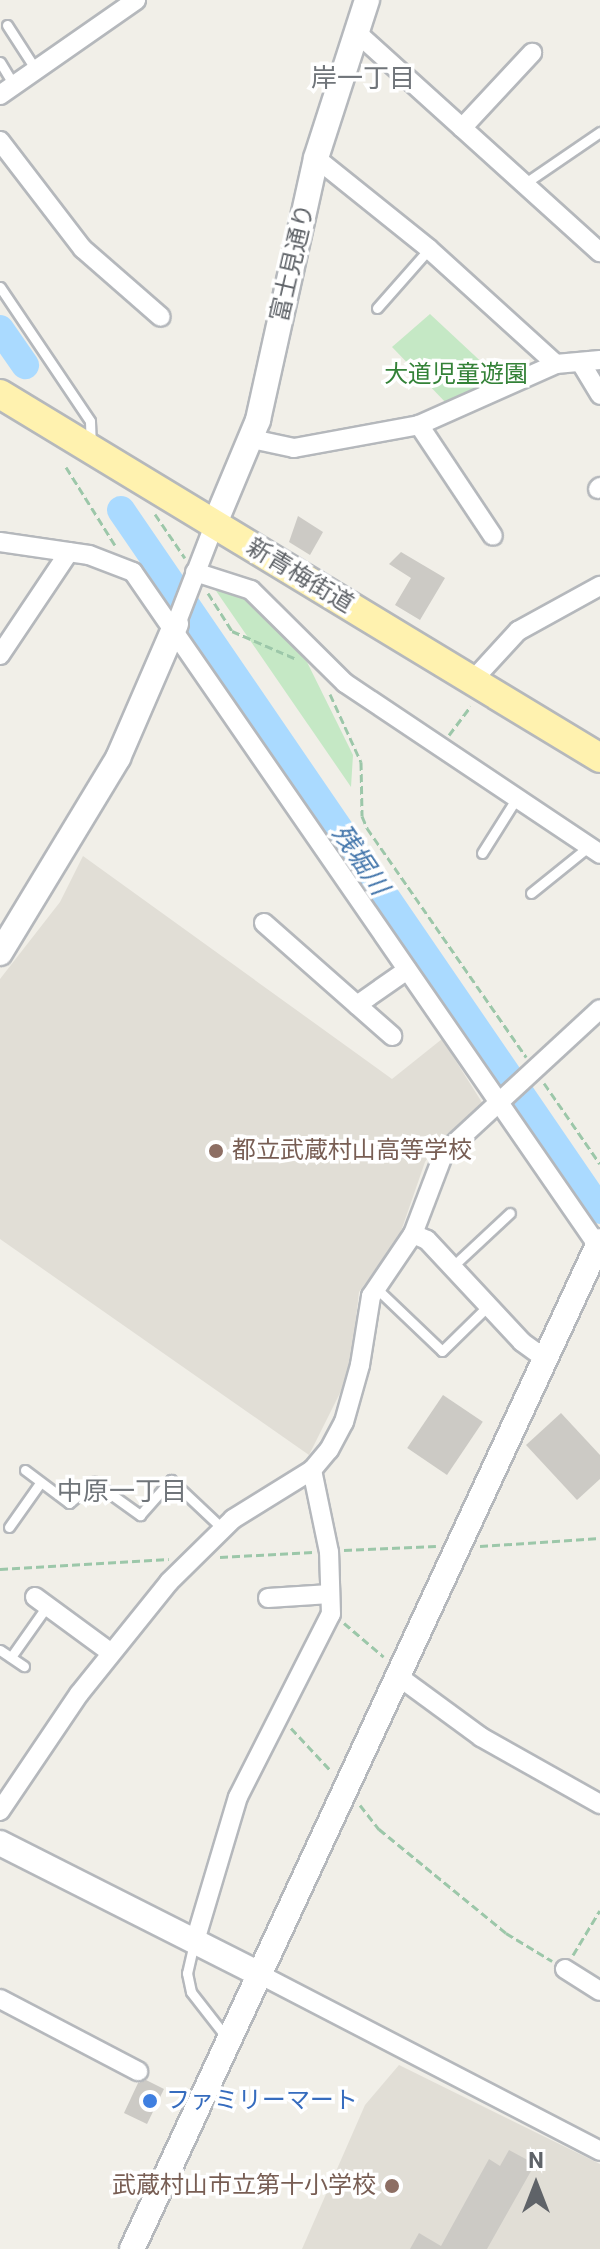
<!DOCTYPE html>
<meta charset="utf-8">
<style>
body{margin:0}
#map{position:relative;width:600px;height:2249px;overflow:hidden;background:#f1efe8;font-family:Roboto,"Noto Sans JP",sans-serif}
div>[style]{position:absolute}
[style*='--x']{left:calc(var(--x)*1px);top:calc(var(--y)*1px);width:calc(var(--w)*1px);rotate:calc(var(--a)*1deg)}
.education>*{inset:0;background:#e1ded6}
.green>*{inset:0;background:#c5e8c5}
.river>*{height:28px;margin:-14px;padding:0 14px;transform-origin:14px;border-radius:14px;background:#aadaff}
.building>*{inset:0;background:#cccac5;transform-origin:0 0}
.path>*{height:3px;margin-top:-1.5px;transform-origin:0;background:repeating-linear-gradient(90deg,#9cc7a9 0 8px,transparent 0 12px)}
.roads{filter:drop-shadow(2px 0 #b5b8bc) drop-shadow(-2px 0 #b5b8bc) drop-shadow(0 2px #b5b8bc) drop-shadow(0 -2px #b5b8bc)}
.lane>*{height:9px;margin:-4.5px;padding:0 4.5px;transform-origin:4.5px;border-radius:4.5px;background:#fff}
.street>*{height:18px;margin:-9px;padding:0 9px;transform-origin:9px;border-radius:9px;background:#fff}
.secondary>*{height:24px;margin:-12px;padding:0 12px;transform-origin:12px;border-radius:12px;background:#fff}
.primary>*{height:28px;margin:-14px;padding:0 14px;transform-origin:14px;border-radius:14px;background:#fff2af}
.dots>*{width:22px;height:22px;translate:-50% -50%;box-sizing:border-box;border:4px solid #fff;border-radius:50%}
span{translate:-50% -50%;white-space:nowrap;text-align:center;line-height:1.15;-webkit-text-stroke:7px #fff;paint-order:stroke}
.street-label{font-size:24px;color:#5f6368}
.park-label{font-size:24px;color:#348238}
.education-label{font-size:24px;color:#785e54}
.left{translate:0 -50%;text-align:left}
.right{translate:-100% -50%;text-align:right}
.shop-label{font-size:24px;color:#366cbe}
.neighbourhood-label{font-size:26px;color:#70757a}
.water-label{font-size:26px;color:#4174aa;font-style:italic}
.north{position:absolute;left:496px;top:2145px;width:80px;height:80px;-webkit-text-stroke:6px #fff;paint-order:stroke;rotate:0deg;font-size:22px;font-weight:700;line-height:32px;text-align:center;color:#5f6368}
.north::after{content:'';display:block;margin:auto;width:28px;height:36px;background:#5f6368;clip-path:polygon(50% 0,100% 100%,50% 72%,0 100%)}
</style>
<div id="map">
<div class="education">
<i style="clip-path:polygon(83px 856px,392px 1079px,442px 1039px,483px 1104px,440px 1140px,425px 1162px,399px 1237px,359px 1292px,352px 1354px,341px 1391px,309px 1455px,0 1239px,0 979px,60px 902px)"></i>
<i style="clip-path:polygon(399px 2065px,600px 2164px,600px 2249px,302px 2249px,365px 2105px)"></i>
</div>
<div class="green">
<i style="clip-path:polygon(430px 314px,504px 383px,450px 407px,392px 347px)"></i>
<i style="clip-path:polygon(212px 585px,251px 600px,307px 662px,353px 755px,351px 787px)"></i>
</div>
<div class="river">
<i style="--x:0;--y:329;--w:44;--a:55.2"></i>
<i style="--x:121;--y:510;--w:848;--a:55.62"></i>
</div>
<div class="building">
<i style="clip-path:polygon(298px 516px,323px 532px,310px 555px,289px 542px)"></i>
<i style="clip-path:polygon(401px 552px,445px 578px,420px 620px,395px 605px,411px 578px,389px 564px)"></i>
<i style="left:443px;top:1395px;width:48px;height:64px;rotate:34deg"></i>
<i style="clip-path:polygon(561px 1413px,600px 1455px,600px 1479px,577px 1500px,526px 1445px)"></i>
<i style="clip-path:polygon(146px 2080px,164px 2089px,147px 2124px,124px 2113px,138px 2083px)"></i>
<i style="clip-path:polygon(509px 2150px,535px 2164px,487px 2249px,410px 2249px,419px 2233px,441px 2246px,489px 2159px,500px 2166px)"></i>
</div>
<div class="path">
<i style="--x:66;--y:467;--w:92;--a:57.9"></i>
<i style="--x:155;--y:514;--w:53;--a:55.7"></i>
<i style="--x:208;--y:593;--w:45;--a:57.7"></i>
<i style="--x:232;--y:631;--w:68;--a:23.5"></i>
<i style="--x:330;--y:694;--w:75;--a:65.5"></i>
<i style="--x:361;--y:762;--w:54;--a:88.9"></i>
<i style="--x:362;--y:816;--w:13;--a:67"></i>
<i style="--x:367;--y:828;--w:279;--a:55.2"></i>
<i style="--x:449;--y:735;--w:36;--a:-53"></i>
<i style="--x:544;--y:1083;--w:98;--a:55.3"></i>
<i style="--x:480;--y:1546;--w:120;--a:-3.8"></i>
<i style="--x:344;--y:1550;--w:92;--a:-2.5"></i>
<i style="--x:220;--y:1557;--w:93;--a:-3.1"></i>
<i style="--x:0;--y:1569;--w:169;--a:-3.4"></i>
<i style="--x:344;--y:1623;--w:52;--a:40.4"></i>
<i style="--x:291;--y:1728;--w:60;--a:47"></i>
<i style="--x:360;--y:1805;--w:31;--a:52"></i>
<i style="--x:379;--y:1829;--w:164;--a:39.3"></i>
<i style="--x:506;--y:1933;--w:54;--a:31.3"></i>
<i style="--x:573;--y:1955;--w:52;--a:-59"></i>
</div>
<div class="roads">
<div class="lane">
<i style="--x:7;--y:25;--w:54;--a:57.2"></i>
<i style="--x:0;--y:62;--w:27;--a:59"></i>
<i style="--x:524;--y:184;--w:92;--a:-34.4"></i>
<i style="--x:0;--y:287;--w:161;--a:56.1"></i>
<i style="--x:90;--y:421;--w:23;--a:88"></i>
<i style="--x:377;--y:308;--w:79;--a:-48.6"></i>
<i style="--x:482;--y:853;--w:64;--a:-57.8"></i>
<i style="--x:531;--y:893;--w:73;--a:-38.9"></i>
<i style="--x:452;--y:1267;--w:79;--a:-43"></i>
<i style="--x:376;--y:1288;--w:91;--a:43.7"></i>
<i style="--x:442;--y:1351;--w:66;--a:-44.4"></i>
<i style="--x:25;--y:1470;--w:55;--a:36.9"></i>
<i style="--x:69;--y:1503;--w:33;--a:-40"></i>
<i style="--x:94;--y:1482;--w:57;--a:35.7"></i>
<i style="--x:140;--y:1515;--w:47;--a:-48.5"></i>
<i style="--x:171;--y:1480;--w:71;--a:43.3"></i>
<i style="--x:9;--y:1527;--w:54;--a:-54.8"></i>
<i style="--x:0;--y:1650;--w:29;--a:34"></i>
<i style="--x:11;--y:1657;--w:62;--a:-54.8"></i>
<i style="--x:194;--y:1943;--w:31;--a:103"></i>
<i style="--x:187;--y:1973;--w:19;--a:78"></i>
<i style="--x:191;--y:1992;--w:58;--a:52"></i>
</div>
<div class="street">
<i style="--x:355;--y:31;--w:330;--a:42.1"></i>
<i style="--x:0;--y:95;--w:166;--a:-34.9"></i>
<i style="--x:462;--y:128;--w:103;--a:-47"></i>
<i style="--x:0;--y:141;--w:136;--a:52.5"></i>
<i style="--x:83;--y:249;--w:103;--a:41.1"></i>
<i style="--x:316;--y:158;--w:145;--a:38.8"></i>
<i style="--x:429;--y:249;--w:171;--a:42.2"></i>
<i style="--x:581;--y:363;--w:37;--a:59"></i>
<i style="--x:419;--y:425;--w:133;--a:56.3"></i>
<i style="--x:252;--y:439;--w:43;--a:12.1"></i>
<i style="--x:294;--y:448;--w:127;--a:-10.4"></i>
<i style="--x:419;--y:425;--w:150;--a:-24"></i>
<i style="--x:556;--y:364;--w:44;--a:-5.2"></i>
<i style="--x:598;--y:489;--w:3;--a:-45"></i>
<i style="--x:0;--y:542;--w:90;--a:8.3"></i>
<i style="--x:89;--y:555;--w:47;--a:21.1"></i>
<i style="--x:133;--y:572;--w:822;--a:55.4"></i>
<i style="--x:195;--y:572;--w:59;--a:17.8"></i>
<i style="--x:251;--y:590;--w:132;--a:44.7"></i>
<i style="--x:345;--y:683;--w:307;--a:33.8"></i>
<i style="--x:176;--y:624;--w:108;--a:-68.9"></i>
<i style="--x:0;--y:655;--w:124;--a:-56.2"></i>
<i style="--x:473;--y:680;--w:67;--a:-47.4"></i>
<i style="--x:518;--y:631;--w:94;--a:-28.8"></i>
<i style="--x:264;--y:923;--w:171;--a:41.4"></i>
<i style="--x:357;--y:1005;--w:61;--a:-35"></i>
<i style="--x:413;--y:1234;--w:15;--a:23"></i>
<i style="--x:427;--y:1240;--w:139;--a:47"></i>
<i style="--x:522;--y:1342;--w:29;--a:36"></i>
<i style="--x:35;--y:1597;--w:93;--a:36.3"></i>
<i style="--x:268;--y:1598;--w:62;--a:-3.7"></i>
<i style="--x:398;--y:1676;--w:103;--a:36.3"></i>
<i style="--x:481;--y:1737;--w:137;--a:29.4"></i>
<i style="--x:0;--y:1811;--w:141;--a:-56"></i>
<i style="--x:79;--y:1694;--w:144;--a:-51.2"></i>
<i style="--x:169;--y:1582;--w:90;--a:-44.5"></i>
<i style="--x:233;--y:1519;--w:93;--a:-31.8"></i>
<i style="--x:312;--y:1470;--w:26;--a:-50"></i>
<i style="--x:329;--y:1450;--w:32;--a:-62"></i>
<i style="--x:344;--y:1422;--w:59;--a:-74.3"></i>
<i style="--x:360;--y:1365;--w:70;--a:-80.9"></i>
<i style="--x:371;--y:1296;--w:75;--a:-55.9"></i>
<i style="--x:413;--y:1234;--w:87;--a:-69.1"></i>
<i style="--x:444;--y:1153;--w:212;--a:-42.7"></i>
<i style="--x:195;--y:1941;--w:150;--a:-73.4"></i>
<i style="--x:238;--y:1797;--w:205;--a:-63.1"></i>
<i style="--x:331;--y:1614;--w:62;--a:-91.8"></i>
<i style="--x:329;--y:1552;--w:84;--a:-101.7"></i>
<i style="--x:565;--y:1969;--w:41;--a:32.2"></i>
<i style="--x:259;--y:1974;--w:384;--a:27.4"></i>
<i style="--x:0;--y:1999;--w:156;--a:27.6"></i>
</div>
<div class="secondary">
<i style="--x:215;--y:523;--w:112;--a:-67.3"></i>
<i style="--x:258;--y:420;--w:268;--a:-77.5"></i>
<i style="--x:316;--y:158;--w:166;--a:-72.1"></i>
<i style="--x:0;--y:953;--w:228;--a:-58.8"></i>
<i style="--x:118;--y:758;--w:146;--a:-66.6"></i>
<i style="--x:0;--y:1843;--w:290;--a:26.8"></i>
<i style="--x:132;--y:2249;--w:1111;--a:-65.1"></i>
</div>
<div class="primary">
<i style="--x:0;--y:394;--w:702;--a:31.24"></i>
</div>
</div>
<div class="dots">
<i style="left:216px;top:1151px;background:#8d6e63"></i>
<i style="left:150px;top:2101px;background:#3f7fe0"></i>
<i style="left:392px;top:2186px;background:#8d6e63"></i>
</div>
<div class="street-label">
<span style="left:293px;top:263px;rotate:-77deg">富士見通り</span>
<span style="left:300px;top:576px;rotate:31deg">新青梅街道</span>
</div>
<div class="park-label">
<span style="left:456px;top:375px">大道児童遊園</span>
</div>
<div class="education-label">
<span class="left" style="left:232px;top:1151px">都立武蔵村山高等学校</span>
<span class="right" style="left:376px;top:2186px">武蔵村山市立第十小学校</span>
</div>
<div class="shop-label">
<span class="left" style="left:166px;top:2101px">ファミリーマート</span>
</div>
<div class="neighbourhood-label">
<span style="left:363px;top:79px">岸一丁目</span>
<span style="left:122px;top:1492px">中原一丁目</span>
</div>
<div class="water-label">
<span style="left:360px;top:860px;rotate:56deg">残堀川</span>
</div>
<div class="north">N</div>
</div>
